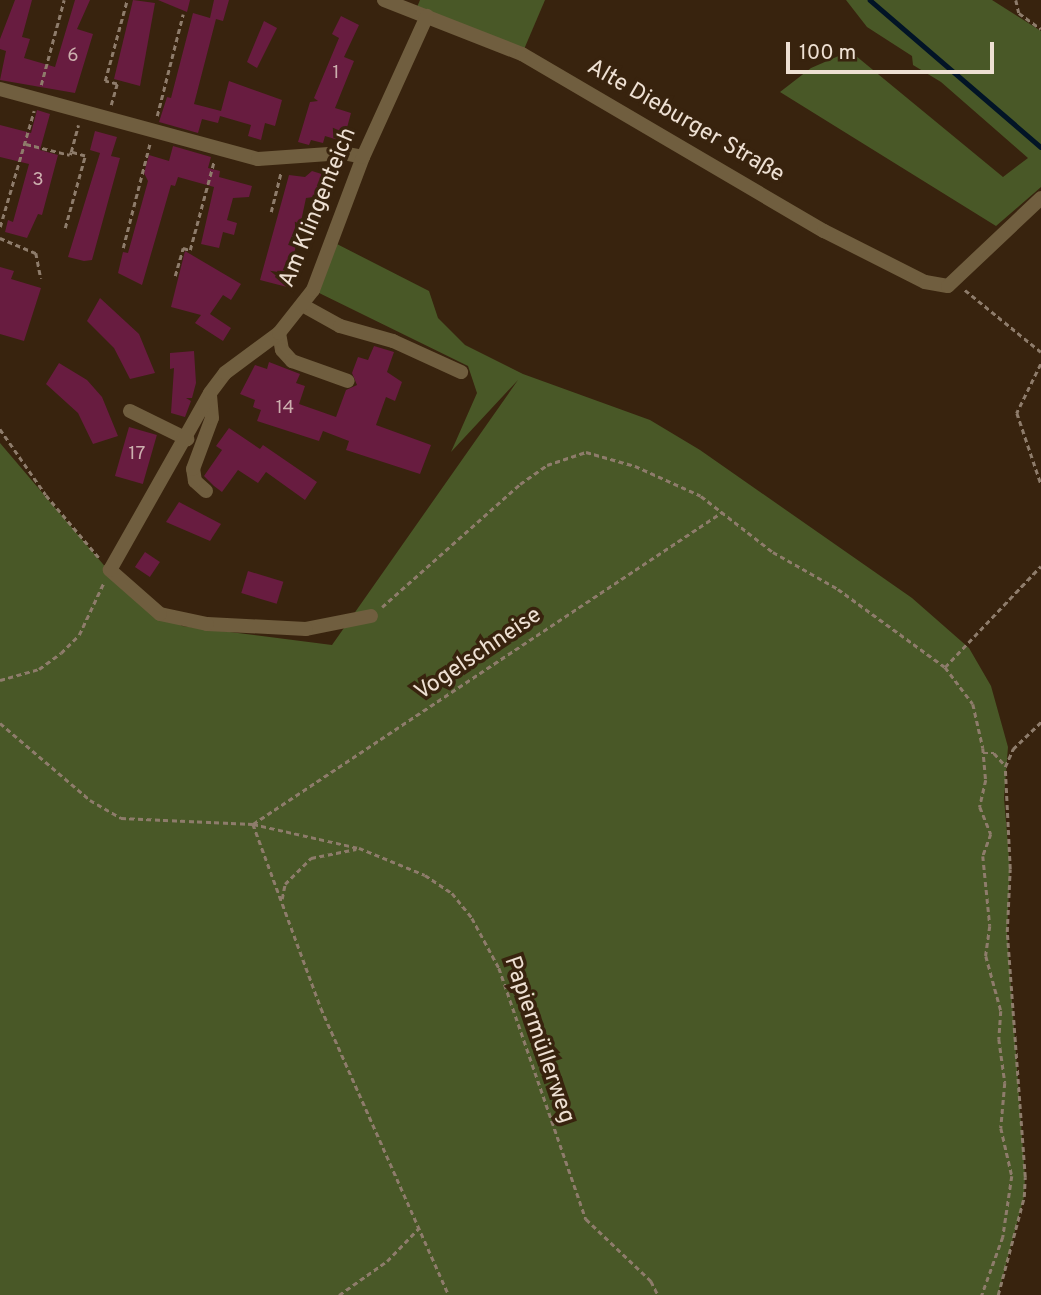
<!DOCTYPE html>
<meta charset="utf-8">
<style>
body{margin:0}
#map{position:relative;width:1041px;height:1295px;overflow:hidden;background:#38230e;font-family:Overpass,sans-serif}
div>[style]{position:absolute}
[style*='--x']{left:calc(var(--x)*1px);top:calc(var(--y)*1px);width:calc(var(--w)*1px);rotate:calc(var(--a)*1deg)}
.green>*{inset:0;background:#495827}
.stream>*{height:4.5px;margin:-2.25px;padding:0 2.25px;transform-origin:2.25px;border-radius:2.25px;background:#021426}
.building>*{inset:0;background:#681c40;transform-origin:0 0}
.path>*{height:2.5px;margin-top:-1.25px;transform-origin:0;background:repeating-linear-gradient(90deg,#8e7c6b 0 5px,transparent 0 8.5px)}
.minor>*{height:14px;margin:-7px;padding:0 7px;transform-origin:7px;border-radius:7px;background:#705e3f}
span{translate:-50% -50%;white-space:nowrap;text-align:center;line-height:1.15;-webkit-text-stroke:7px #38230e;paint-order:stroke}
.number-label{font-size:19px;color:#ccafae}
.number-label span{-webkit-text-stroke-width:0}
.street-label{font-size:23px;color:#eee0d3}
.scale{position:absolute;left:786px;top:42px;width:208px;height:32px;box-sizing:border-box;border:4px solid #eee0d3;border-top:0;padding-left:9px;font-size:21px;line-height:24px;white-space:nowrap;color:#eee0d3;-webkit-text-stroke:5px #38230e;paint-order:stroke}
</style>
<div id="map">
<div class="green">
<i style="clip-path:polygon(420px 0,545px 0,522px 54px,415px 12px)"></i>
<i style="clip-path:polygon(846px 0,992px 0,1041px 31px,1041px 187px,996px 226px,780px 92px,811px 68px,850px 51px,1003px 177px,1028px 158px,941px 82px,913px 65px,912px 56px,867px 27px)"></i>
<i style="clip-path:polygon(333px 242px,429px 291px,438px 318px,465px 345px,523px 374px,650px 420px,700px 450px,912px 598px,969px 648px,991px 686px,1008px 747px,1004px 798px,1010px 869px,1007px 932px,1025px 1177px,1024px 1197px,998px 1295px,0 1295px,0 443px,108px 570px,182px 626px,332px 645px,518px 380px,451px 452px,477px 393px,468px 366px,313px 290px)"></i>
</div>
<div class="stream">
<i style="--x:870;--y:0;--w:225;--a:40.7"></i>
</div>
<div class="building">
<i style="clip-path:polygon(15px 0,32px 0,22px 37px,30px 39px,24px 58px,55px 67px,75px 0,90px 0,77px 29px,93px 34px,75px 93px,0 80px,6px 51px,0 49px,0 39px)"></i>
<i style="clip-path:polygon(133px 0,155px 3px,140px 86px,114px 79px)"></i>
<i style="clip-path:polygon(158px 0,190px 0,187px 12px)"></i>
<i style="clip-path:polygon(214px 0,229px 0,223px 21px,216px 19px,194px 104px,221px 111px,229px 81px,282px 100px,275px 126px,265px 123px,261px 140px,248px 136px,251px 125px,220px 116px,218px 123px,202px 119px,198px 133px,159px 122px,167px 97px,171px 98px,193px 13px,210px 18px)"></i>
<i style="clip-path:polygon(341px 16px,359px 25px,344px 57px,354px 61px,335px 108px,351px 113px,345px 135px,340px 134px,338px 140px,325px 136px,323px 143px,311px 140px,309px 145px,298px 142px,310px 102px,318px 101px,314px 98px,339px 38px,332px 34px)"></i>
<i style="clip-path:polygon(264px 21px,277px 28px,257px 68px,247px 62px)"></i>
<i style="clip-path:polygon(37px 110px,50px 114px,40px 150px,58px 155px,42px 215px,38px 214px,27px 238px,5px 232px,8px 220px,13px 222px,29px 164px,0 157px,0 125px,31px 133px)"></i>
<i style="clip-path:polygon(95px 131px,117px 137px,111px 156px,120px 158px,92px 260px,84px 261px,68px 257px,100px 153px,90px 150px)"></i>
<i style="clip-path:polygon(173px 146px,211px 157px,208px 168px,220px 171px,219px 177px,252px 186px,249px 197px,233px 198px,227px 220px,237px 223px,234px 235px,223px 232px,219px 248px,201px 244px,214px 187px,178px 177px,175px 186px,171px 185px,142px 285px,118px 273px,123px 252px,128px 253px,148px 181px,144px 173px,149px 155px,169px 161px)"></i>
<i style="clip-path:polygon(312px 171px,328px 176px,320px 196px,306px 198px,287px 287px,260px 280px,289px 175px,305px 177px)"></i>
<i style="clip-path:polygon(185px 251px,241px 284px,231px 300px,223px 295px,210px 314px,231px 328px,223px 341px,195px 323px,201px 315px,171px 307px)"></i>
<i style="clip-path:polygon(0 267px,14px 271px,11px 279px,41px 288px,24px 341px,0 334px)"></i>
<i style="clip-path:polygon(100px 298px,139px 334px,155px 373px,130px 379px,114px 348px,87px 321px)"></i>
<i style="clip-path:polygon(374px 346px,394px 352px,387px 372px,402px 382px,395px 401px,386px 397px,376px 425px,431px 445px,420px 474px,346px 450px,349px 441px,323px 431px,319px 441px,257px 421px,261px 410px,253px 407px,255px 400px,240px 394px,255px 365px,267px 369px,269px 362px,300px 374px,296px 383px,305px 386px,299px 404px,336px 417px,346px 390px,357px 385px,352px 373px,358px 357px,368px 360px)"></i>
<i style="clip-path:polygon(194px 351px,196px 383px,192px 398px,186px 398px,191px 401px,185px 417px,171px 413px,174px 368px,170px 369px,170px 353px)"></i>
<i style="clip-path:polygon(59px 363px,87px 380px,102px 397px,118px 436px,93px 444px,78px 413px,46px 384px)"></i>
<i style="left:129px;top:427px;width:29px;height:51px;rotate:16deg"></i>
<i style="clip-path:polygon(229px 428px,260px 449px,263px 445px,317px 482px,305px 500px,266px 472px,258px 483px,238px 470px,222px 492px,214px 486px,204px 476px,222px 450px,216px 446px)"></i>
<i style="clip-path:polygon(179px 502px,221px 524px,210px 541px,166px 522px)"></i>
<i style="left:145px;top:552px;width:18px;height:18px;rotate:34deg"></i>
<i style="left:248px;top:571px;width:37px;height:23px;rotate:17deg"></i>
</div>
<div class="path">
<i style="--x:1016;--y:0;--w:13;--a:77"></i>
<i style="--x:1019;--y:13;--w:27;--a:36"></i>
<i style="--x:41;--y:85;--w:88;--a:-74.9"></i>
<i style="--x:111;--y:105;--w:22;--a:-74"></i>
<i style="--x:117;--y:84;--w:12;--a:-166"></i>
<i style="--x:105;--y:81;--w:84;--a:-74.8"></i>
<i style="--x:157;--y:116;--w:105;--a:-75.7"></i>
<i style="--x:26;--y:144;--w:45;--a:14"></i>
<i style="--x:70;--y:155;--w:3;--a:-72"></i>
<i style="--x:271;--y:212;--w:41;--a:-76"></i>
<i style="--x:0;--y:227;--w:121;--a:-73.7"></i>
<i style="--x:65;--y:228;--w:75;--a:-74.5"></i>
<i style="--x:85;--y:156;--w:15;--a:-164"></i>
<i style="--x:71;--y:152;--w:28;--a:-75"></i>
<i style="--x:0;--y:238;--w:39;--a:23"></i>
<i style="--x:36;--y:253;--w:26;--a:79"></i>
<i style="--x:123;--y:248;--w:108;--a:-75.6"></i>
<i style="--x:175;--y:276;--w:29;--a:-74"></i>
<i style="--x:183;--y:248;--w:7;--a:16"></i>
<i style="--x:190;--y:250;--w:92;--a:-74.9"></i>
<i style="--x:965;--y:290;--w:98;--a:39.2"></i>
<i style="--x:1041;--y:364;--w:55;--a:116.1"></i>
<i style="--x:1017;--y:413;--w:75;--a:71.3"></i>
<i style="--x:0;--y:429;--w:80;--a:55.1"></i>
<i style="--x:46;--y:495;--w:84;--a:49.8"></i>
<i style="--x:382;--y:607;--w:185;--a:-41.7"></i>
<i style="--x:520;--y:484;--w:33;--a:-35"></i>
<i style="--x:547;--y:465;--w:41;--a:-18.4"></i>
<i style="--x:586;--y:452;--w:51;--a:15.9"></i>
<i style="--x:635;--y:466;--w:72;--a:24.4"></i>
<i style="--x:701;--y:496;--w:91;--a:37.9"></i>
<i style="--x:773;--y:552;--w:75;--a:29.6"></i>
<i style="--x:838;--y:589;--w:132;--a:36.1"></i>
<i style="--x:945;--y:667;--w:46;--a:52.9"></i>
<i style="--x:973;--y:704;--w:45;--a:77.2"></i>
<i style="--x:983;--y:748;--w:32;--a:85"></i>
<i style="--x:986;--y:780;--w:28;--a:103"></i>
<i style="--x:980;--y:807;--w:29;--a:68"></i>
<i style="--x:991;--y:834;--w:23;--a:110"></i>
<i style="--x:983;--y:856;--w:70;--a:84.3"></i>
<i style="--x:990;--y:926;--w:30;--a:98"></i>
<i style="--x:986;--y:956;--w:57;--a:74.7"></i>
<i style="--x:1001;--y:1011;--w:28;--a:94"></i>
<i style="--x:999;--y:1039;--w:44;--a:82.2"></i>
<i style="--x:1005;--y:1083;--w:45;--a:95.1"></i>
<i style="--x:1001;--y:1128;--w:49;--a:77.1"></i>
<i style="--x:1012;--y:1176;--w:62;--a:98.4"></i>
<i style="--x:1003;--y:1237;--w:62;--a:109.9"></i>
<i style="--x:945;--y:667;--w:139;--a:-46.5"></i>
<i style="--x:0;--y:680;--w:41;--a:-15.8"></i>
<i style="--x:39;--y:669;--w:27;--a:-36"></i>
<i style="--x:61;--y:653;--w:25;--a:-45"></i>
<i style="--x:79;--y:635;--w:59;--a:-64.7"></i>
<i style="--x:0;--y:723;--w:118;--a:40.5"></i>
<i style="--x:90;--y:800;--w:36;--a:30"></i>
<i style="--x:121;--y:818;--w:132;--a:2.6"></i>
<i style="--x:253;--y:824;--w:109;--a:12.8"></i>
<i style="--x:359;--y:848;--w:71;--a:22.2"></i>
<i style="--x:425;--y:875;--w:32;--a:34"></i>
<i style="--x:452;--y:893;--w:32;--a:51"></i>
<i style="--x:472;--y:918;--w:57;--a:61.6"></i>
<i style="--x:499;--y:968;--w:266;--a:70.9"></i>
<i style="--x:586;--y:1219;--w:90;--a:43.6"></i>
<i style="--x:651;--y:1281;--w:16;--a:63"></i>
<i style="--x:983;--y:753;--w:11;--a:0"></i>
<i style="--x:994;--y:753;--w:15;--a:48"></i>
<i style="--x:253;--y:824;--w:563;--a:-33.63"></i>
<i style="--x:253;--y:824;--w:196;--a:69.7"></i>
<i style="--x:321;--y:1008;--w:314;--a:66"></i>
<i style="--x:282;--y:899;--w:15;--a:-79"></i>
<i style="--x:285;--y:884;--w:37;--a:-45"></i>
<i style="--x:311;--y:858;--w:46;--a:-11.3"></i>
<i style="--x:339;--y:1295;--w:59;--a:-35.3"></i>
<i style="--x:387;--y:1261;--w:46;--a:-45.9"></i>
<i style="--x:998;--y:1295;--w:101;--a:-75.1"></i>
<i style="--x:1024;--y:1197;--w:20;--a:-87"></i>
<i style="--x:1025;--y:1177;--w:246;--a:-94.2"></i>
<i style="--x:1007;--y:932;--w:63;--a:-87.3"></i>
<i style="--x:1010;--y:869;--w:102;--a:-92.8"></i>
<i style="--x:1005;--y:767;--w:20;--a:-66"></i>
<i style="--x:1013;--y:749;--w:39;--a:-44"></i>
</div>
<div class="minor">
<i style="--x:384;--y:0;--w:148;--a:21.4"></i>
<i style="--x:522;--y:54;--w:350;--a:30.4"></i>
<i style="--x:824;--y:231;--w:113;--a:26.8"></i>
<i style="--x:925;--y:282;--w:23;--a:10"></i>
<i style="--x:948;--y:286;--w:128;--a:-43.4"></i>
<i style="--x:0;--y:89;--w:267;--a:15.2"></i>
<i style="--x:258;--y:159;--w:85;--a:-4"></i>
<i style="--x:343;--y:153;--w:20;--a:11"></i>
<i style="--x:304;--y:306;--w:41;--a:29.1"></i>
<i style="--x:340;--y:326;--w:55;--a:15.8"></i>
<i style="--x:393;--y:341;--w:75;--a:24.5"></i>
<i style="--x:279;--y:333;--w:17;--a:80"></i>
<i style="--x:282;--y:350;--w:15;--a:48"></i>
<i style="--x:292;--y:361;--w:59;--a:19.7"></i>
<i style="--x:130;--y:411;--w:64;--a:26.2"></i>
<i style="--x:206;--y:491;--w:15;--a:-138"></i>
<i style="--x:195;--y:481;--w:12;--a:-99"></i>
<i style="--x:193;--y:469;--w:54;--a:-69.6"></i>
<i style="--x:212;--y:418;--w:23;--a:-95"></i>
<i style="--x:371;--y:616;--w:66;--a:168.7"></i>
<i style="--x:306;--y:629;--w:99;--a:-177.1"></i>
<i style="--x:207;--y:624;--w:48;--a:-168"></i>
<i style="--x:160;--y:614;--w:67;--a:-138.7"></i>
<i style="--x:110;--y:570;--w:203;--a:-60.5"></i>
<i style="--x:210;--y:393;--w:25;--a:-53"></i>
<i style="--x:225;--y:373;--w:67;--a:-36.5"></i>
<i style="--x:279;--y:333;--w:55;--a:-51.7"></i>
<i style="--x:313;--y:290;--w:142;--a:-69.4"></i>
<i style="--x:363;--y:157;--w:155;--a:-65.6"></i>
</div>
<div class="number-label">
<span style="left:73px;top:57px">6</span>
<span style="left:336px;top:74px">1</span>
<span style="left:38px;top:181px">3</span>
<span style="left:285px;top:409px">14</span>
<span style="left:137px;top:455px">17</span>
</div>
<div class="street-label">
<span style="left:685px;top:122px;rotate:30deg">Alte Dieburger Straße</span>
<span style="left:319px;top:208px;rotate:-68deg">Am Klingenteich</span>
<span style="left:479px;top:655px;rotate:-34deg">Vogelschneise</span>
<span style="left:538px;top:1040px;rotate:71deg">Papiermüllerweg</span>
</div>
<div class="scale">100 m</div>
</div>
